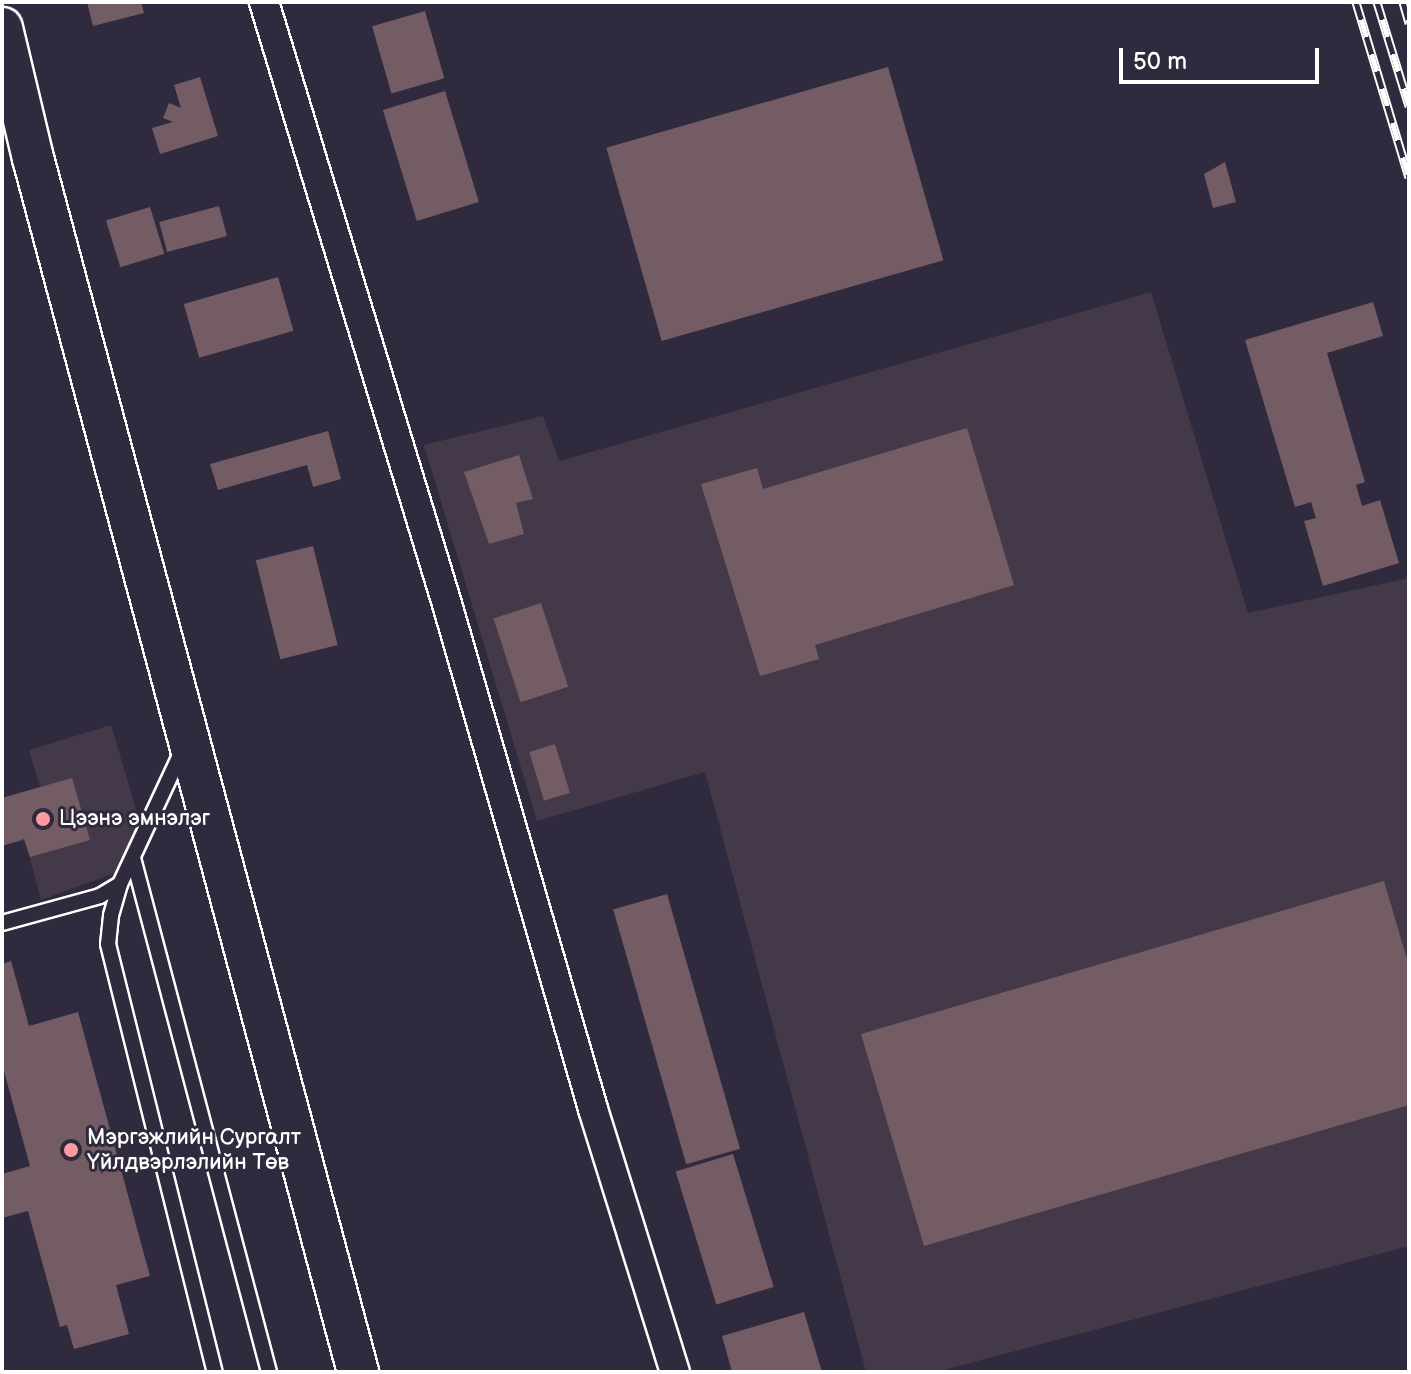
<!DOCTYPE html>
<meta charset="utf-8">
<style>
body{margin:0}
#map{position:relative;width:1411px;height:1374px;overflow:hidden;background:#2f2a3d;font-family:"Balsamiq Sans",sans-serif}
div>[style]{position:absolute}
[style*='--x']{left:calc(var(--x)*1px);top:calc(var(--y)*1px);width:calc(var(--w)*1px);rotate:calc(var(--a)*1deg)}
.built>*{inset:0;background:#443949}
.building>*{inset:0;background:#745c65;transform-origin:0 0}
.roads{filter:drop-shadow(2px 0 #fff) drop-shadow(-2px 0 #fff) drop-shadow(0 2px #fff) drop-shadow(0 -2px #fff)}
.lane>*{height:14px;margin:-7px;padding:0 7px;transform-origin:7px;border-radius:7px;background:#2f2a3d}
.street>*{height:28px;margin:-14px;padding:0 14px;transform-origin:14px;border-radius:14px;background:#2f2a3d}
.secondary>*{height:40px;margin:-20px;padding:0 20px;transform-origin:20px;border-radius:20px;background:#2f2a3d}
.rail>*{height:9px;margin-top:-4.5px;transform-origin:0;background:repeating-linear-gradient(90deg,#2f2a3d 0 18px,#fff 0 36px);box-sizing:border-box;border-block:2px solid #fff}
.dots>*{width:22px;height:22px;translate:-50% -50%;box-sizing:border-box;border:4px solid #2f2a3d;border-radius:50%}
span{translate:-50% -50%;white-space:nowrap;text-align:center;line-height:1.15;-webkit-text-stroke:6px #2f2a3d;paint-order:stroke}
.poi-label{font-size:22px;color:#fff}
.left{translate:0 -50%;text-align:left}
.frame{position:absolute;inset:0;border:4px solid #fff;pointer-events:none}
.scale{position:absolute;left:1119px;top:48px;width:200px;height:36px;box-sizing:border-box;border:4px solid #fff;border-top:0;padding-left:10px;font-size:24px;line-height:28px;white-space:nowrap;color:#fff;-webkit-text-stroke:6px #2f2a3d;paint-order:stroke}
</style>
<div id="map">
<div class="built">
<i style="clip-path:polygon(1151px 292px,1248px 613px,1409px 578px,1409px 1246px,936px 1372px,866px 1372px,705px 772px,537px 821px,424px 445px,543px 416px,559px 461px)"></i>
<i style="clip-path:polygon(111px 725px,141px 826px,120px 871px,41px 900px,25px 840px,2px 846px,2px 798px,40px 787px,29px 750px)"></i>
</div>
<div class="building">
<i style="clip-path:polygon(87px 2px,141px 2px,144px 13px,93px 26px)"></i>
<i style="left:425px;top:11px;width:70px;height:55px;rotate:74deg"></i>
<i style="left:888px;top:67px;width:201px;height:293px;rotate:74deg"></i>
<i style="clip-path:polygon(200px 77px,218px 136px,160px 154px,152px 128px,173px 122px,163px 118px,169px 103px,181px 108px,174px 85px)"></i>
<i style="left:445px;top:91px;width:116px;height:65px;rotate:73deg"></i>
<i style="clip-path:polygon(1225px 162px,1236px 202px,1213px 208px,1204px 174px)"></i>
<i style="left:219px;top:206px;width:31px;height:62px;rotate:75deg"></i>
<i style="left:150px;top:207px;width:49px;height:46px;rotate:73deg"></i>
<i style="left:278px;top:277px;width:56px;height:98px;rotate:74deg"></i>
<i style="clip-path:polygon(1373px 302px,1383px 336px,1327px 353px,1365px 482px,1356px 485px,1362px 506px,1380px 500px,1399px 563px,1323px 586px,1304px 521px,1316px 518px,1311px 502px,1295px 507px,1245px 340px)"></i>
<i style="clip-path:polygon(967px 428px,1014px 585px,815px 645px,819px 659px,760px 676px,701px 484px,757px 468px,763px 489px)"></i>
<i style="clip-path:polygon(328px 431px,341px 479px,313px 487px,307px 465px,218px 490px,210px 464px)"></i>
<i style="clip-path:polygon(519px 455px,533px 499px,516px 503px,524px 534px,489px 544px,464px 472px)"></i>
<i style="left:313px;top:546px;width:102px;height:59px;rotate:76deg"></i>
<i style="left:541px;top:603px;width:88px;height:50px;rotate:72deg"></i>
<i style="left:555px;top:744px;width:51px;height:27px;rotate:73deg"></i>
<i style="clip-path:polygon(72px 778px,90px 840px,30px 857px,24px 839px,2px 846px,2px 798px)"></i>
<i style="clip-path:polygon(1384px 881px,1409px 966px,1409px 1105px,924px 1246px,861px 1034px)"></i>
<i style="left:667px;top:894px;width:265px;height:56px;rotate:74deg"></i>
<i style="clip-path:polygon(11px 961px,29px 1026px,78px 1012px,150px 1276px,116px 1285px,129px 1334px,74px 1349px,67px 1325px,60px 1327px,28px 1211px,2px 1218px,2px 1174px,30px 1166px,2px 1064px,2px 964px)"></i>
<i style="left:733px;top:1154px;width:139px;height:60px;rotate:73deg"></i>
<i style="clip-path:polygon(804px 1312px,822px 1372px,732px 1372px,722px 1336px)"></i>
</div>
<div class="roads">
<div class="lane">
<i style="--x:183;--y:749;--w:149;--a:115"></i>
<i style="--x:120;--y:884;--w:33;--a:106"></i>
<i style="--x:111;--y:916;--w:28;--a:96"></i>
<i style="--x:108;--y:944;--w:441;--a:76"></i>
<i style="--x:133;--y:858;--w:532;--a:75.18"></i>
<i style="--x:2;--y:923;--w:102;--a:-15.4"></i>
<i style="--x:100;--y:896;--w:23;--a:-31"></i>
</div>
<div class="street">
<i style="--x:264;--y:2;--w:629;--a:73.09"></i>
<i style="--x:447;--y:604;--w:526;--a:73.87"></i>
<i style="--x:593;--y:1109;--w:275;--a:72.7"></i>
</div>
<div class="secondary">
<i style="--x:2;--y:28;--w:134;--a:76.6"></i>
<i style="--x:33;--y:158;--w:1257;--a:75.01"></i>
</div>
</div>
<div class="rail">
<i style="--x:1356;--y:2;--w:183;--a:73.2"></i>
<i style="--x:1377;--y:2;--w:109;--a:72.9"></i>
<i style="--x:1403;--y:2;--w:22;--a:74"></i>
</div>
<div class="dots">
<i style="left:43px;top:819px;background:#ff9aa2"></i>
<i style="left:71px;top:1150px;background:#ff9aa2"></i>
</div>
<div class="poi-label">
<span class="left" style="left:59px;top:819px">Цээнэ эмнэлэг</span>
<span class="left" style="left:87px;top:1150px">Мэргэжлийн Сургалт<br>Үйлдвэрлэлийн Төв</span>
</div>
<div class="frame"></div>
<div class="scale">50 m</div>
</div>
